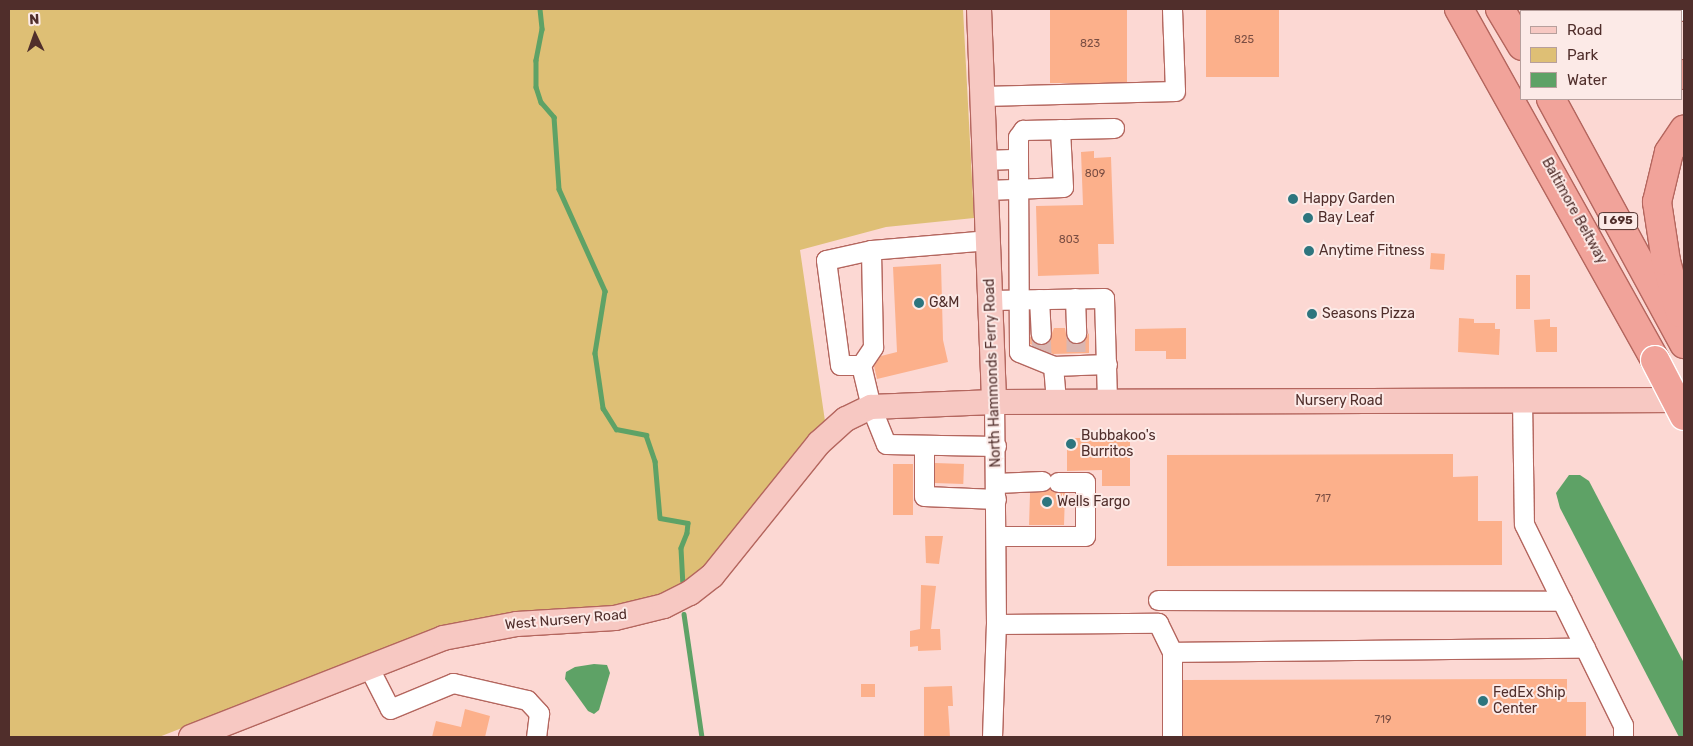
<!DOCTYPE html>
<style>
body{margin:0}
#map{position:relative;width:1693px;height:746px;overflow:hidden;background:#fcd8d3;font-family:Rubik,sans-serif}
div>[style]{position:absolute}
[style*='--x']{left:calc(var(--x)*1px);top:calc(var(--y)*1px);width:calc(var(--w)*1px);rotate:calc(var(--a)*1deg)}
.green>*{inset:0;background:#debf75}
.water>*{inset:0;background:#5ea266}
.stream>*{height:4.5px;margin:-2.25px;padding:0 2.25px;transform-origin:2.25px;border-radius:2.25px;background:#5ea266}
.building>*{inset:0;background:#fcb08b;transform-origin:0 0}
.minor-tunnel>*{height:19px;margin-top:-9.5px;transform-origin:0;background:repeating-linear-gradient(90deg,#dab6b1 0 19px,transparent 0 28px)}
.roads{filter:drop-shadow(1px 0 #b4665e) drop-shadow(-1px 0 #b4665e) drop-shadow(0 1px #b4665e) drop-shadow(0 -1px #b4665e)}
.minor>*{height:19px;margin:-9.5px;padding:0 9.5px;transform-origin:9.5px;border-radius:9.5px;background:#fff}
.major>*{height:24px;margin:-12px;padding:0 12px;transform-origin:12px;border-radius:12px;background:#f7c8c2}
.highway>*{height:28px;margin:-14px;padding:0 14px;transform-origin:14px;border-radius:14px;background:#f1a39a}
.bridges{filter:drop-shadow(1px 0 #fff) drop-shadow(-1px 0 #fff) drop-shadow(0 1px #fff) drop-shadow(0 -1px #fff)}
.highway-bridge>*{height:28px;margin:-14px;padding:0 14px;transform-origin:14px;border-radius:14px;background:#f1a39a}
.dots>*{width:14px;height:14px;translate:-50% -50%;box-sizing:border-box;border:2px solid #fceae7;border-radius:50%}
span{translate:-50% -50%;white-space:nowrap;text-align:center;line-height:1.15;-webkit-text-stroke:4px #fceae7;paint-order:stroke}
.number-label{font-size:11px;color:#7b4e43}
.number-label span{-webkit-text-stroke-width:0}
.shield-label span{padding:1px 4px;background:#fceae7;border:1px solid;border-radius:4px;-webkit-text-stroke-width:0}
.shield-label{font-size:12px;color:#502e2b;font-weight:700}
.poi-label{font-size:14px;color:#502e2b}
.left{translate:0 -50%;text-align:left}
.street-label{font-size:14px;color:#502e2b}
.frame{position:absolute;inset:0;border:10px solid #502e2b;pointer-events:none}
.legend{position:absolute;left:1520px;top:10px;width:162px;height:90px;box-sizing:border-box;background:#fceae7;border:1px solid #b79f9c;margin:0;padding:6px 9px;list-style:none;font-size:15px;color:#502e2b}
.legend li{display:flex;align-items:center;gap:10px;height:25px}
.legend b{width:25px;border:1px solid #b79f9c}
.north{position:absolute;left:10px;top:10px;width:50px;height:50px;-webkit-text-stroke:4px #fceae7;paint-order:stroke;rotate:357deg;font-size:14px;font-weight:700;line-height:20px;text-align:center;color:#502e2b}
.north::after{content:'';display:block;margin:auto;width:18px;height:22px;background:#502e2b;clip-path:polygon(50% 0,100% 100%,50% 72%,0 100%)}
</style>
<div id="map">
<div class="green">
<i style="clip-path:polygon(9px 9px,963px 9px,974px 218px,886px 227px,800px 250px,825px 421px,705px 569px,686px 584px,660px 596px,615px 607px,488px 617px,437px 628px,159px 737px,9px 737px)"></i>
</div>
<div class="water">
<i style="clip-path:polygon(1569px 475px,1580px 475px,1589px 481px,1684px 663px,1684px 737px,1679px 737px,1560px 508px,1556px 493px)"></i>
<i style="clip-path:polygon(594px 664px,607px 665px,610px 673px,599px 710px,594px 714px,588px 711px,565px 679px,566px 672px,575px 667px)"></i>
</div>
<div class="stream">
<i style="--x:540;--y:9;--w:20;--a:84"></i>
<i style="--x:542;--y:29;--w:32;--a:101"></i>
<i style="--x:536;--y:60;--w:27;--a:90"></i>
<i style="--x:536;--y:87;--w:16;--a:72"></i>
<i style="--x:541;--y:102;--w:20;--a:49"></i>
<i style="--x:554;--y:117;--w:72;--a:86"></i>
<i style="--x:559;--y:189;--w:112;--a:65.7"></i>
<i style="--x:605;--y:291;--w:63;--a:99.2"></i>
<i style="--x:595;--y:353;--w:56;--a:81.7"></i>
<i style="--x:603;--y:408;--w:25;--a:58"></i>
<i style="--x:616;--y:429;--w:31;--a:11"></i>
<i style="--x:646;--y:435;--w:28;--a:71"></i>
<i style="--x:655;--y:461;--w:57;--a:85"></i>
<i style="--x:660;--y:518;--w:28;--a:10"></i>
<i style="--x:688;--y:523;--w:10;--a:96"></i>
<i style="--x:687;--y:533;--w:16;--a:112"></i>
<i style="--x:681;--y:548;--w:33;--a:87"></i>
<i style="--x:684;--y:614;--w:124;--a:81.7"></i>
</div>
<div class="building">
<i style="left:1050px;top:9px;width:77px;height:74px"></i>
<i style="left:1206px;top:9px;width:73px;height:68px"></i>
<i style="clip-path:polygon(1094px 151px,1094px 158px,1111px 157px,1114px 244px,1098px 244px,1099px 274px,1038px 276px,1036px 206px,1083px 205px,1081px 152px)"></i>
<i style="left:1431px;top:253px;width:14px;height:16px;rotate:4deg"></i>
<i style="clip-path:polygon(941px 264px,943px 340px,948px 362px,877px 379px,874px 366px,881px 356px,897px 352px,893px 267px)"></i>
<i style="left:1516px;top:275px;width:14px;height:34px"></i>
<i style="clip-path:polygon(1459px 318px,1474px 319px,1474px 323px,1495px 323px,1495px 329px,1500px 329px,1499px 355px,1458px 352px)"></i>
<i style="clip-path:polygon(1550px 319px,1550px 327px,1557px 327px,1557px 352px,1536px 352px,1534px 320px)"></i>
<i style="clip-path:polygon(1054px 328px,1065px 328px,1067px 339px,1076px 344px,1082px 342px,1089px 333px,1089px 353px,1053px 354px,1030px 344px,1030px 336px,1036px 344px,1048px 343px)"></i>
<i style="clip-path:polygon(1186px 328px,1186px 359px,1166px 359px,1166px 351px,1135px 351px,1135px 329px)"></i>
<i style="clip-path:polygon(1067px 438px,1130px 438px,1130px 486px,1102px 486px,1102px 470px,1067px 471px)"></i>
<i style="clip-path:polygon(1453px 454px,1453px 477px,1478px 476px,1478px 521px,1502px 521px,1502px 565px,1167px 566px,1167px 455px)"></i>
<i style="left:935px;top:463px;width:29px;height:20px;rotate:2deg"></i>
<i style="left:893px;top:464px;width:20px;height:51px"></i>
<i style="clip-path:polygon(1050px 489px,1065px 493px,1064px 525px,1029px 525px,1030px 493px)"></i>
<i style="clip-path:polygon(925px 536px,943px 536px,939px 564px,926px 563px)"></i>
<i style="clip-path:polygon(921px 585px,936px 586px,931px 629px,940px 629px,941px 650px,918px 651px,918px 646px,910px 647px,910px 631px,920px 629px)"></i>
<i style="clip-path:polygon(1567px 679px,1567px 702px,1586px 702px,1586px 737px,1183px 737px,1183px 680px)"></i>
<i style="left:861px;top:684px;width:14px;height:13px"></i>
<i style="clip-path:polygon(952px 686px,953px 706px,948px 706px,950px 737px,924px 737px,924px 687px)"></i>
<i style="clip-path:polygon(465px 709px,490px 716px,485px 737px,432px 737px,436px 721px,461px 727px)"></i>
</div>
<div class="minor-tunnel">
<i style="--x:1076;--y:333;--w:21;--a:90"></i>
<i style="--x:1041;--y:334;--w:20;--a:87"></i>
</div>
<div class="roads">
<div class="minor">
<i style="--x:1681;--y:11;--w:2;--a:-90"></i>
<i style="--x:983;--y:96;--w:192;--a:-1.5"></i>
<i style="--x:1175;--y:91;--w:82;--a:-92.1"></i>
<i style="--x:1018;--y:159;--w:193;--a:89.7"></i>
<i style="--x:1019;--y:352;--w:37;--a:22"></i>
<i style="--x:1053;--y:366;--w:54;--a:-2.1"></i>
<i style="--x:985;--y:160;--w:33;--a:-2"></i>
<i style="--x:1018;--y:159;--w:22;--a:-90"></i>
<i style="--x:1018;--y:137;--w:9;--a:-54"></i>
<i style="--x:1023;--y:130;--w:91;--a:-1.3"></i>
<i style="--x:987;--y:190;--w:76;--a:-2.3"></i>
<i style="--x:1063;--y:187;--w:58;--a:-93"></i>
<i style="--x:989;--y:240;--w:118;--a:175.2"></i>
<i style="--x:871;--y:250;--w:46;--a:167.5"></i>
<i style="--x:826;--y:260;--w:106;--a:82.4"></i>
<i style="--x:840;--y:365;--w:21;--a:0"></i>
<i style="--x:861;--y:365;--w:43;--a:76.6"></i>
<i style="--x:871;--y:407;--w:40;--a:68"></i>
<i style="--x:886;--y:444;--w:110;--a:1"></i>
<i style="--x:1075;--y:298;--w:35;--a:88"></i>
<i style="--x:1039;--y:299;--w:35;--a:87"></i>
<i style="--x:991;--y:300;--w:113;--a:-1"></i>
<i style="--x:1104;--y:298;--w:104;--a:88.3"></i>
<i style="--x:861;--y:365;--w:22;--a:-56"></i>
<i style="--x:873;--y:347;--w:97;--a:-91.2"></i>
<i style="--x:1053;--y:366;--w:36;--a:85"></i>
<i style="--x:1522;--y:400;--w:124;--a:89.1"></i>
<i style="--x:1524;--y:524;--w:224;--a:63.8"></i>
<i style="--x:1623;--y:725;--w:12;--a:90"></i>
<i style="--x:924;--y:445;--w:51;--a:90"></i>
<i style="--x:924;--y:496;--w:72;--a:2.4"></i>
<i style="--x:996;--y:483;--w:46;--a:-2.5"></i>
<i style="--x:996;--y:536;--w:89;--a:0"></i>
<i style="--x:1085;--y:536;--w:54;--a:-90"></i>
<i style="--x:1085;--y:482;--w:27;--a:180"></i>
<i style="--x:1158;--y:600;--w:404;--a:0.1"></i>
<i style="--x:996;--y:624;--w:162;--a:-0.4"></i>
<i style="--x:1158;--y:623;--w:32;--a:64"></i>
<i style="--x:1172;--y:652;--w:85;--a:90"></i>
<i style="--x:1172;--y:652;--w:413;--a:-0.6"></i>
<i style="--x:368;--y:666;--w:48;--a:62.9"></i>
<i style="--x:390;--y:709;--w:68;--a:-22.4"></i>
<i style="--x:453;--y:683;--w:76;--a:12.9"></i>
<i style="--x:527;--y:700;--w:18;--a:47"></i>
<i style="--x:539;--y:713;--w:24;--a:97"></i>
<i style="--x:992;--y:737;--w:113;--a:-88"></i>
<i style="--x:996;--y:624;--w:222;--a:-90.5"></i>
</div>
<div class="major">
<i style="--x:979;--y:9;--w:393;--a:87.8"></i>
<i style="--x:191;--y:737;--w:271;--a:-21.4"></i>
<i style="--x:443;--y:638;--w:75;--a:-10.7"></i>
<i style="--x:517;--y:624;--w:98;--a:-3.5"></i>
<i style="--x:615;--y:618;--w:50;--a:-13.8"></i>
<i style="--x:664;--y:606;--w:29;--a:-27"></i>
<i style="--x:690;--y:593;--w:28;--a:-38"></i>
<i style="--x:712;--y:576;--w:171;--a:-51.2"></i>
<i style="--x:819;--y:443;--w:36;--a:-42"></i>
<i style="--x:846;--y:419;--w:28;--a:-26"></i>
<i style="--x:871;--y:407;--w:123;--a:-2.3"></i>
<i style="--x:994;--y:402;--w:690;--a:-0.17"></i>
</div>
<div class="highway">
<i style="--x:1459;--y:9;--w:402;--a:60.8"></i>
<i style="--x:1500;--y:9;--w:43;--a:59.3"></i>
<i style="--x:1571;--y:9;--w:3;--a:45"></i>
<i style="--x:1682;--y:74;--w:2;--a:27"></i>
<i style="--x:1551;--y:99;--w:279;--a:61.5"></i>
<i style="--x:1680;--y:313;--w:54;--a:-105.1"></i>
<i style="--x:1666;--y:261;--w:60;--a:-98.7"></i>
<i style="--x:1657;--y:202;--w:51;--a:-76.5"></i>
<i style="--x:1669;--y:152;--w:27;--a:-56"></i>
</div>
</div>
<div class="bridges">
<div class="highway-bridge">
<i style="--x:1655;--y:360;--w:63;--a:62.6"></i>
</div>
</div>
<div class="dots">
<i style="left:1293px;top:199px;background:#2d757e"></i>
<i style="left:1308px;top:218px;background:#2d757e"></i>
<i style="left:1309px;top:251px;background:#2d757e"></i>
<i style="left:919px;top:303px;background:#2d757e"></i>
<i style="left:1312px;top:314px;background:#2d757e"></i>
<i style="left:1071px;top:444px;background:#2d757e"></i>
<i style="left:1047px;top:502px;background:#2d757e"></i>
<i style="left:1483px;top:701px;background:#2d757e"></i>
</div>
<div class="number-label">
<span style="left:1244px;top:40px">825</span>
<span style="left:1090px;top:44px">823</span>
<span style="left:1095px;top:174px">809</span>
<span style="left:1069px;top:240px">803</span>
<span style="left:1323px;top:499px">717</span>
<span style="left:1383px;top:720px">719</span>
</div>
<div class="shield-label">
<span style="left:1618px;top:221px">I 695</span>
</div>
<div class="poi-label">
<span class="left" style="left:1303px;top:199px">Happy Garden</span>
<span class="left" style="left:1318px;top:218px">Bay Leaf</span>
<span class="left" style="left:1319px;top:251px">Anytime Fitness</span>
<span class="left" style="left:929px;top:303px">G&amp;M</span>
<span class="left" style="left:1322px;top:314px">Seasons Pizza</span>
<span class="left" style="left:1081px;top:444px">Bubbakoo's<br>Burritos</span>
<span class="left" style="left:1057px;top:502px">Wells Fargo</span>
<span class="left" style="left:1493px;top:701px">FedEx Ship<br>Center</span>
</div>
<div class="street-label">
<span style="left:1574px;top:211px;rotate:61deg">Baltimore Beltway</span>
<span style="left:993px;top:373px;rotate:-92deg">North Hammonds Ferry Road</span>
<span style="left:1339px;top:401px">Nursery Road</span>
<span style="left:566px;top:620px;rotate:-5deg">West Nursery Road</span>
</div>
<div class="frame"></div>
<ul class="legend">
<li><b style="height:6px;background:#f7c8c2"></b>Road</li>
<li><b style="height:14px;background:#debf75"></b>Park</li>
<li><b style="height:14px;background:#5ea266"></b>Water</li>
</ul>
<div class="north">N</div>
</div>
